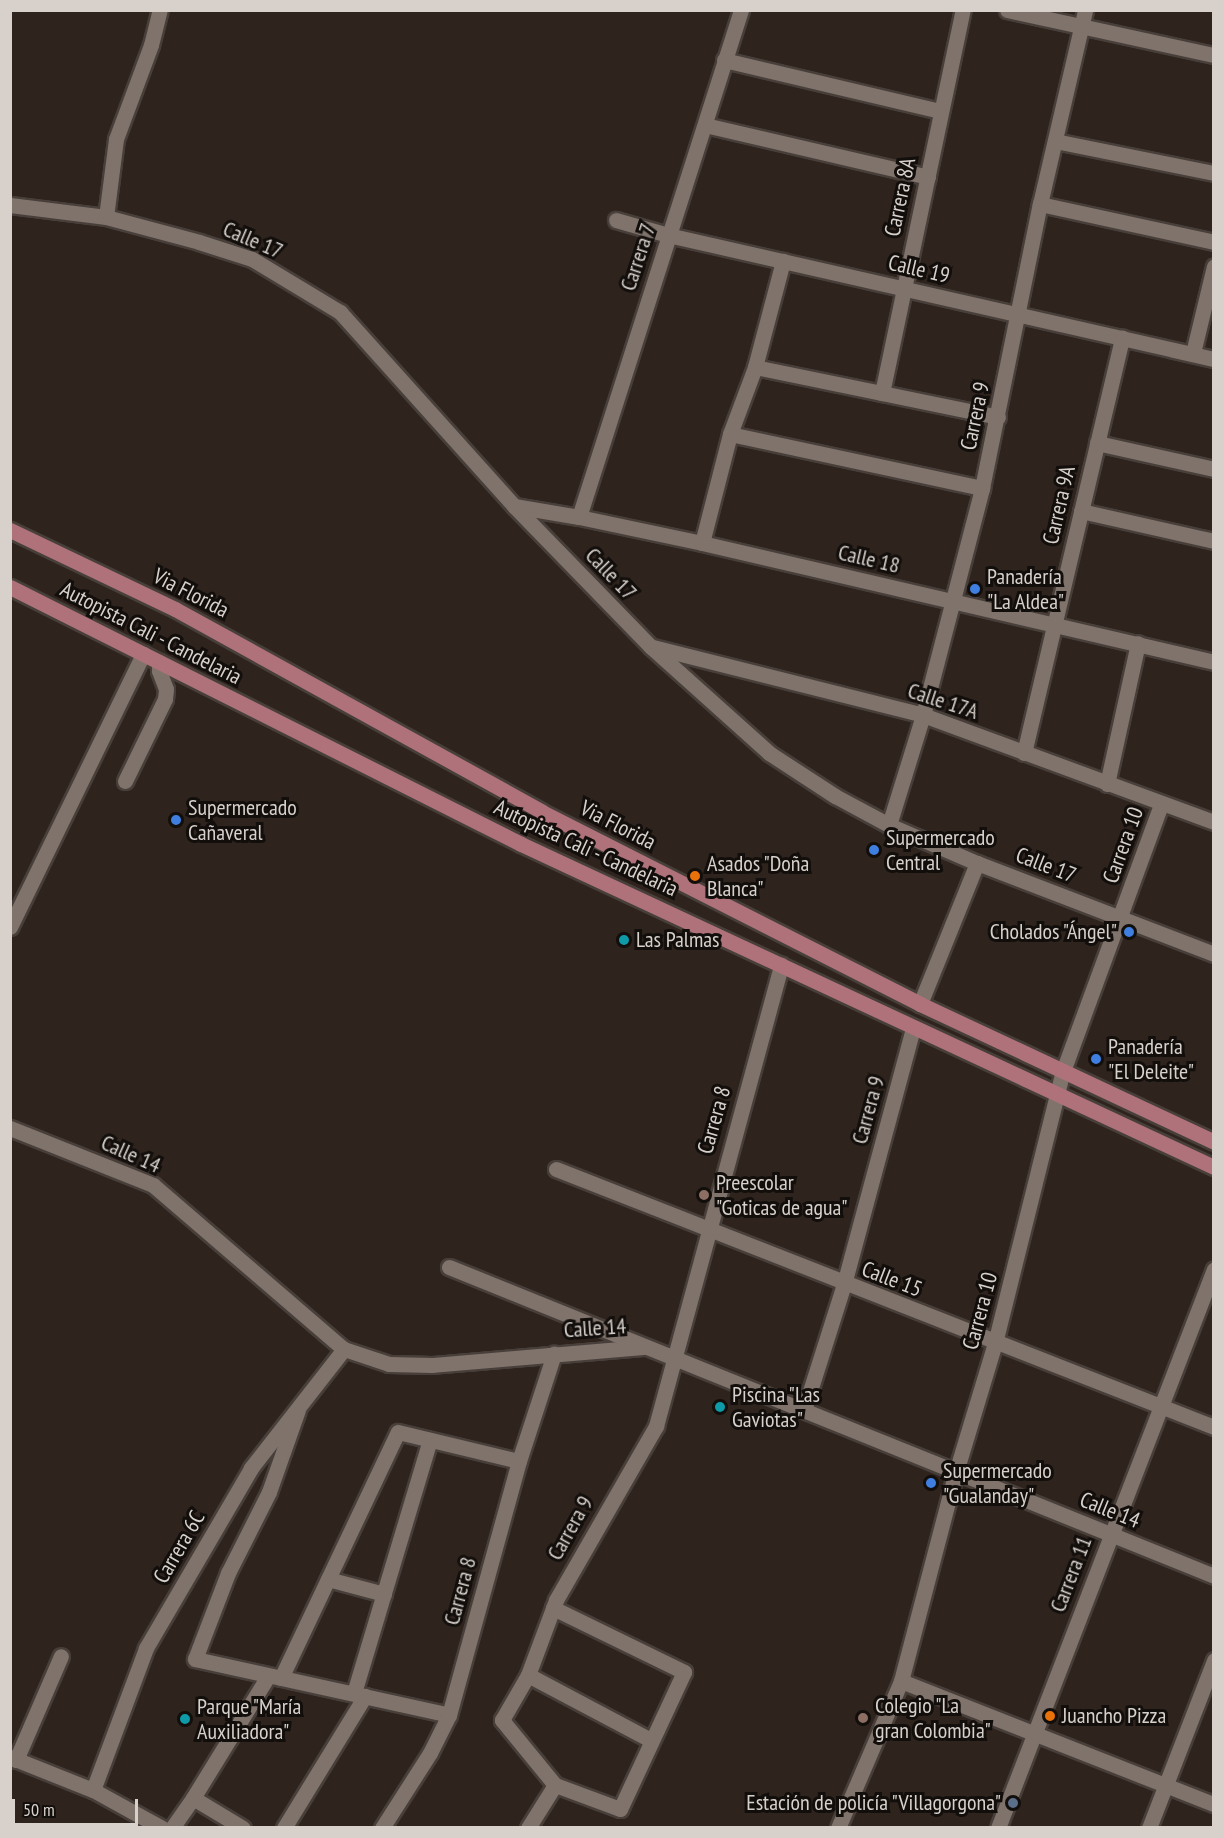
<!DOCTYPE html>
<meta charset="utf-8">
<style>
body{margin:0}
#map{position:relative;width:1224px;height:1838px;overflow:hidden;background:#2e231d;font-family:"PT Sans Narrow",sans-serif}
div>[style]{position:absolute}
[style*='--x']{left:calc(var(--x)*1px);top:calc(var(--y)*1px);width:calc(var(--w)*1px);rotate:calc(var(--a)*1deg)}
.roads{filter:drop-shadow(2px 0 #483f3a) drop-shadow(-2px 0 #483f3a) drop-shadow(0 2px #483f3a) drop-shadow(0 -2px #483f3a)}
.minor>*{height:15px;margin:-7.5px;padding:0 7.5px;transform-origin:7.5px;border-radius:7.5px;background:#80736b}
.major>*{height:15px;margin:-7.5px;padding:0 7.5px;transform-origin:7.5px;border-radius:7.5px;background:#af727a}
.dots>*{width:16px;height:16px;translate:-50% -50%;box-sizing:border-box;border:3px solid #120e0b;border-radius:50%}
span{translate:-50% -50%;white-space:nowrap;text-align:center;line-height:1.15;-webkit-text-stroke:6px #120e0b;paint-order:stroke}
.street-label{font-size:22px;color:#d7d0cb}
.poi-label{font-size:22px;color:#d7d0cb}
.left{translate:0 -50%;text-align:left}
.right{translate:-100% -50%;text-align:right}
.frame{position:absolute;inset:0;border:12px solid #d7d0cb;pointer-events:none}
.scale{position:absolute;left:12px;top:1799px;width:126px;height:27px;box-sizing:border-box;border:3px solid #d7d0cb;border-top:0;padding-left:8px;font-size:18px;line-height:21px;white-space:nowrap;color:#d7d0cb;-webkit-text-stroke:4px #120e0b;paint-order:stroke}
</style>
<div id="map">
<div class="roads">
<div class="minor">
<i style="--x:1007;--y:10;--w:212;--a:12.3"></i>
<i style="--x:724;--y:60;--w:222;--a:13.3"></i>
<i style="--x:705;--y:125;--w:229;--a:13.1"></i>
<i style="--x:1055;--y:141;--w:162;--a:11.4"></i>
<i style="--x:1040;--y:204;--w:178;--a:12.3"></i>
<i style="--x:10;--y:205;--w:97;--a:7.1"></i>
<i style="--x:106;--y:217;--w:96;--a:15"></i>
<i style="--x:199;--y:242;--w:56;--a:17.8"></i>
<i style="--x:252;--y:259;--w:103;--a:31.1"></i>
<i style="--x:340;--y:312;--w:261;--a:48.1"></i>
<i style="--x:514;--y:506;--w:197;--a:45.8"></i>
<i style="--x:651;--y:647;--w:159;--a:41.9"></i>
<i style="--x:769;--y:753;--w:79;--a:33.1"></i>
<i style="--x:835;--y:796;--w:61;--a:28.2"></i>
<i style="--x:889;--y:825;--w:96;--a:23.4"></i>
<i style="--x:977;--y:863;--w:254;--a:21"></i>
<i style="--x:106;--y:217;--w:79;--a:-82.7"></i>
<i style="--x:116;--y:139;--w:100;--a:-69.6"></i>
<i style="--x:151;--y:45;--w:36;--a:-76"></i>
<i style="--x:616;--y:220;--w:54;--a:16.1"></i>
<i style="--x:668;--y:235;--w:560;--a:12.8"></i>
<i style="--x:1193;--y:353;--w:89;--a:-76.4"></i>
<i style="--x:755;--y:367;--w:248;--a:11.6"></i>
<i style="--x:882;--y:393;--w:391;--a:-78.1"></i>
<i style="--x:730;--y:434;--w:258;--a:12.1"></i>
<i style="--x:1097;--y:443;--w:120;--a:12.5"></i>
<i style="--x:514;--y:506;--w:66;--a:9.6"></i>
<i style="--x:579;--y:517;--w:126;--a:11.9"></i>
<i style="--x:702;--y:543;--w:526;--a:13.08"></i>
<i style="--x:1081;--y:511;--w:136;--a:12.7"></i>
<i style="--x:579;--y:517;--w:532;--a:-72.28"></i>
<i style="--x:702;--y:543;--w:113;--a:-75.6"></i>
<i style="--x:730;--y:434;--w:72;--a:-69.5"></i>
<i style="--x:755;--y:367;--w:110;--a:-75.2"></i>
<i style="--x:653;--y:647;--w:278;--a:14.1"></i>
<i style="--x:923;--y:715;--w:310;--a:20.2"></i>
<i style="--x:1024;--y:753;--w:427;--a:-76.7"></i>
<i style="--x:125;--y:781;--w:91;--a:-64"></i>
<i style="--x:165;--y:699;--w:10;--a:-84"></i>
<i style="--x:166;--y:689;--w:19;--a:-111"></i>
<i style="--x:159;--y:671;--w:9;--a:-90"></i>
<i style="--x:1107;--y:784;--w:144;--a:-77.6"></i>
<i style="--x:889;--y:825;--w:115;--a:-72.8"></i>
<i style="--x:923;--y:715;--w:235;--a:-75.4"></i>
<i style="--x:982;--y:488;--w:290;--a:-78.5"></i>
<i style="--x:1040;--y:204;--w:199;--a:-76.9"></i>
<i style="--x:10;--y:927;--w:304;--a:-64"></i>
<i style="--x:920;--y:1004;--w:152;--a:-68"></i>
<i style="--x:10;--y:1128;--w:154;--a:21.7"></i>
<i style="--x:153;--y:1185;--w:252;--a:40.7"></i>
<i style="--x:344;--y:1349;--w:47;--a:18.4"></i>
<i style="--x:389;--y:1364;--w:43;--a:1.3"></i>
<i style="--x:432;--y:1365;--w:213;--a:-4.9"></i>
<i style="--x:556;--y:1169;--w:707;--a:21.41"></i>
<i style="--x:449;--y:1267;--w:825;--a:21.99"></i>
<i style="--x:298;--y:1410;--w:87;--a:109.5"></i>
<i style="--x:269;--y:1492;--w:91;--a:116.8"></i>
<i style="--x:228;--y:1573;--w:92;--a:111"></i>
<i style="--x:195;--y:1659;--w:260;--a:12.4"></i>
<i style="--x:804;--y:1410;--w:132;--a:-72.4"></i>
<i style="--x:844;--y:1284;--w:265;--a:-74.9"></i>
<i style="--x:328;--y:1579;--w:58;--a:15"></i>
<i style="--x:553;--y:1608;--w:146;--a:26"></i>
<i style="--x:684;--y:1672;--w:151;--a:115"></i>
<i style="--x:620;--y:1809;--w:69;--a:-159.7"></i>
<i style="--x:555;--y:1785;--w:84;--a:-129.2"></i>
<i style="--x:502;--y:1720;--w:52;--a:-60"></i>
<i style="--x:528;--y:1675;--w:72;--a:-69.5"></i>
<i style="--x:553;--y:1608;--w:9;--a:-69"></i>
<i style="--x:556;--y:1600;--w:201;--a:-60.1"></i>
<i style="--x:656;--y:1426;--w:478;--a:-74.8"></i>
<i style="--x:528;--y:1675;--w:139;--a:27.9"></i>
<i style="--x:281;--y:1678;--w:272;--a:-64.6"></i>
<i style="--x:398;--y:1432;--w:124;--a:13.5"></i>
<i style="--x:901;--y:1681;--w:336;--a:21.5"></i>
<i style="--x:354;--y:1693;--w:264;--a:-73.3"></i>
<i style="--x:10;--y:1757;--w:89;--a:21.7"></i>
<i style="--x:93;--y:1790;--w:79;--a:28.8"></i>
<i style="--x:16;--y:1760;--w:113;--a:-66.6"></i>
<i style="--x:93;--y:1790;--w:152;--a:-69.5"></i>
<i style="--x:146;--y:1648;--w:208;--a:-59.7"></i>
<i style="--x:251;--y:1468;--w:151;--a:-52"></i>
<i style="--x:193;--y:1798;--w:58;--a:31"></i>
<i style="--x:172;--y:1828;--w:37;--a:-55"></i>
<i style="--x:193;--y:1798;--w:143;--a:-58.4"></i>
<i style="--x:284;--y:1828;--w:155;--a:-58.5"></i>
<i style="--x:382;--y:1828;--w:89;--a:-57.4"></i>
<i style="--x:430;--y:1753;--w:42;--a:-63.4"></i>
<i style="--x:449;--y:1715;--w:263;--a:-74.6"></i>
<i style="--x:519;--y:1461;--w:113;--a:-71.9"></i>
<i style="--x:528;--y:1828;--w:51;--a:-57.9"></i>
<i style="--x:838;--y:1828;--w:160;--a:-66.8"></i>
<i style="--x:901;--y:1681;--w:216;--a:-75.3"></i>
<i style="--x:956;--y:1472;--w:135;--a:-73.2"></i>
<i style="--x:995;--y:1343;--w:280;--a:-76"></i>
<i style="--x:1063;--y:1071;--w:284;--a:-69.8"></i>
<i style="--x:998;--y:1828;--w:599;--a:-68.87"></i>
<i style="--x:1149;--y:1828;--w:180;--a:-68.8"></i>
</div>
<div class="major">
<i style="--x:10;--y:530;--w:183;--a:25.6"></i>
<i style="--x:175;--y:609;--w:419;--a:28.9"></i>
<i style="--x:542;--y:812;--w:424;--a:26.9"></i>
<i style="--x:920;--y:1004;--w:325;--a:25.1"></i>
<i style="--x:10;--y:587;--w:572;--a:26.7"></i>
<i style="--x:521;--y:844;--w:765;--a:24.99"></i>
</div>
</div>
<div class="dots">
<i style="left:975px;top:589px;background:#3f7fe0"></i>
<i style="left:176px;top:820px;background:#3f7fe0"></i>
<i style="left:874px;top:850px;background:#3f7fe0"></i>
<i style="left:695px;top:876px;background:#e8710a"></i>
<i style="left:1129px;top:932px;background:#3f7fe0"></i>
<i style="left:624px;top:940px;background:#0f9aa8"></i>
<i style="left:1096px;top:1059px;background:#3f7fe0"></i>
<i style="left:704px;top:1195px;background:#8d6e63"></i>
<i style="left:720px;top:1407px;background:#0f9aa8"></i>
<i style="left:931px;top:1483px;background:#3f7fe0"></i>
<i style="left:1050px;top:1716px;background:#e8710a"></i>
<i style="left:863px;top:1718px;background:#8d6e63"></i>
<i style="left:185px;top:1719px;background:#0f9aa8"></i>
<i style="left:1013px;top:1803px;background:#5c6f8a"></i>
</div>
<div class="street-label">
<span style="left:900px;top:197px;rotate:-78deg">Carrera 8A</span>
<span style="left:253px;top:240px;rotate:23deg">Calle 17</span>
<span style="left:638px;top:257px;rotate:-72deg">Carrera 7</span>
<span style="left:919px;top:269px;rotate:13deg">Calle 19</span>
<span style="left:975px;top:416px;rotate:-78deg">Carrera 9</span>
<span style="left:1059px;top:505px;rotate:-77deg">Carrera 9A</span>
<span style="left:869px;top:559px;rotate:13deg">Calle 18</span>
<span style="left:611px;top:574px;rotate:46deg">Calle 17</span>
<span style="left:191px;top:593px;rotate:27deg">Via Florida</span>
<span style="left:151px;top:633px;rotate:27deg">Autopista Cali - Candelaria</span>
<span style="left:943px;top:701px;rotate:18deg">Calle 17A</span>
<span style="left:618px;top:825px;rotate:27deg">Via Florida</span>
<span style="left:1123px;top:845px;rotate:-70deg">Carrera 10</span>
<span style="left:586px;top:848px;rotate:25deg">Autopista Cali - Candelaria</span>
<span style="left:1046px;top:865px;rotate:21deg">Calle 17</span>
<span style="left:868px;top:1110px;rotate:-75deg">Carrera 9</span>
<span style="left:714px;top:1120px;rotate:-74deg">Carrera 8</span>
<span style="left:131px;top:1154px;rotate:24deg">Calle 14</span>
<span style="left:892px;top:1279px;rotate:21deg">Calle 15</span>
<span style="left:980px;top:1311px;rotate:-75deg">Carrera 10</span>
<span style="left:595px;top:1328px;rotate:-4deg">Calle 14</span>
<span style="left:1110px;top:1510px;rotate:22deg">Calle 14</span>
<span style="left:570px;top:1528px;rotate:-61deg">Carrera 9</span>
<span style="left:179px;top:1547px;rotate:-60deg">Carrera 6C</span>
<span style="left:1071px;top:1574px;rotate:-69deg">Carrera 11</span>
<span style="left:460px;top:1591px;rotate:-75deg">Carrera 8</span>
</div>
<div class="poi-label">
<span class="left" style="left:987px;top:589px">Panadería<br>"La Aldea"</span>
<span class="left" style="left:188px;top:820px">Supermercado<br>Cañaveral</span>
<span class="left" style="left:886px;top:850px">Supermercado<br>Central</span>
<span class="left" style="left:707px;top:876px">Asados "Doña<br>Blanca"</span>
<span class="right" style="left:1117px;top:932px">Cholados "Ángel"</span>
<span class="left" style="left:636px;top:940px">Las Palmas</span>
<span class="left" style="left:1108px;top:1059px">Panadería<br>"El Deleite"</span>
<span class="left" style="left:716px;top:1195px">Preescolar<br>"Goticas de agua"</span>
<span class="left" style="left:732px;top:1407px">Piscina "Las<br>Gaviotas"</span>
<span class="left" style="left:943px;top:1483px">Supermercado<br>"Gualanday"</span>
<span class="left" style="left:875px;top:1718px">Colegio "La<br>gran Colombia"</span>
<span class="left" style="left:197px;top:1719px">Parque "María<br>Auxiliadora"</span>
<span class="left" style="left:1062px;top:1716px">Juancho Pizza</span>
<span class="right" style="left:1001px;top:1803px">Estación de policía "Villagorgona"</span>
</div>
<div class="frame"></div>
<div class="scale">50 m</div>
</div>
